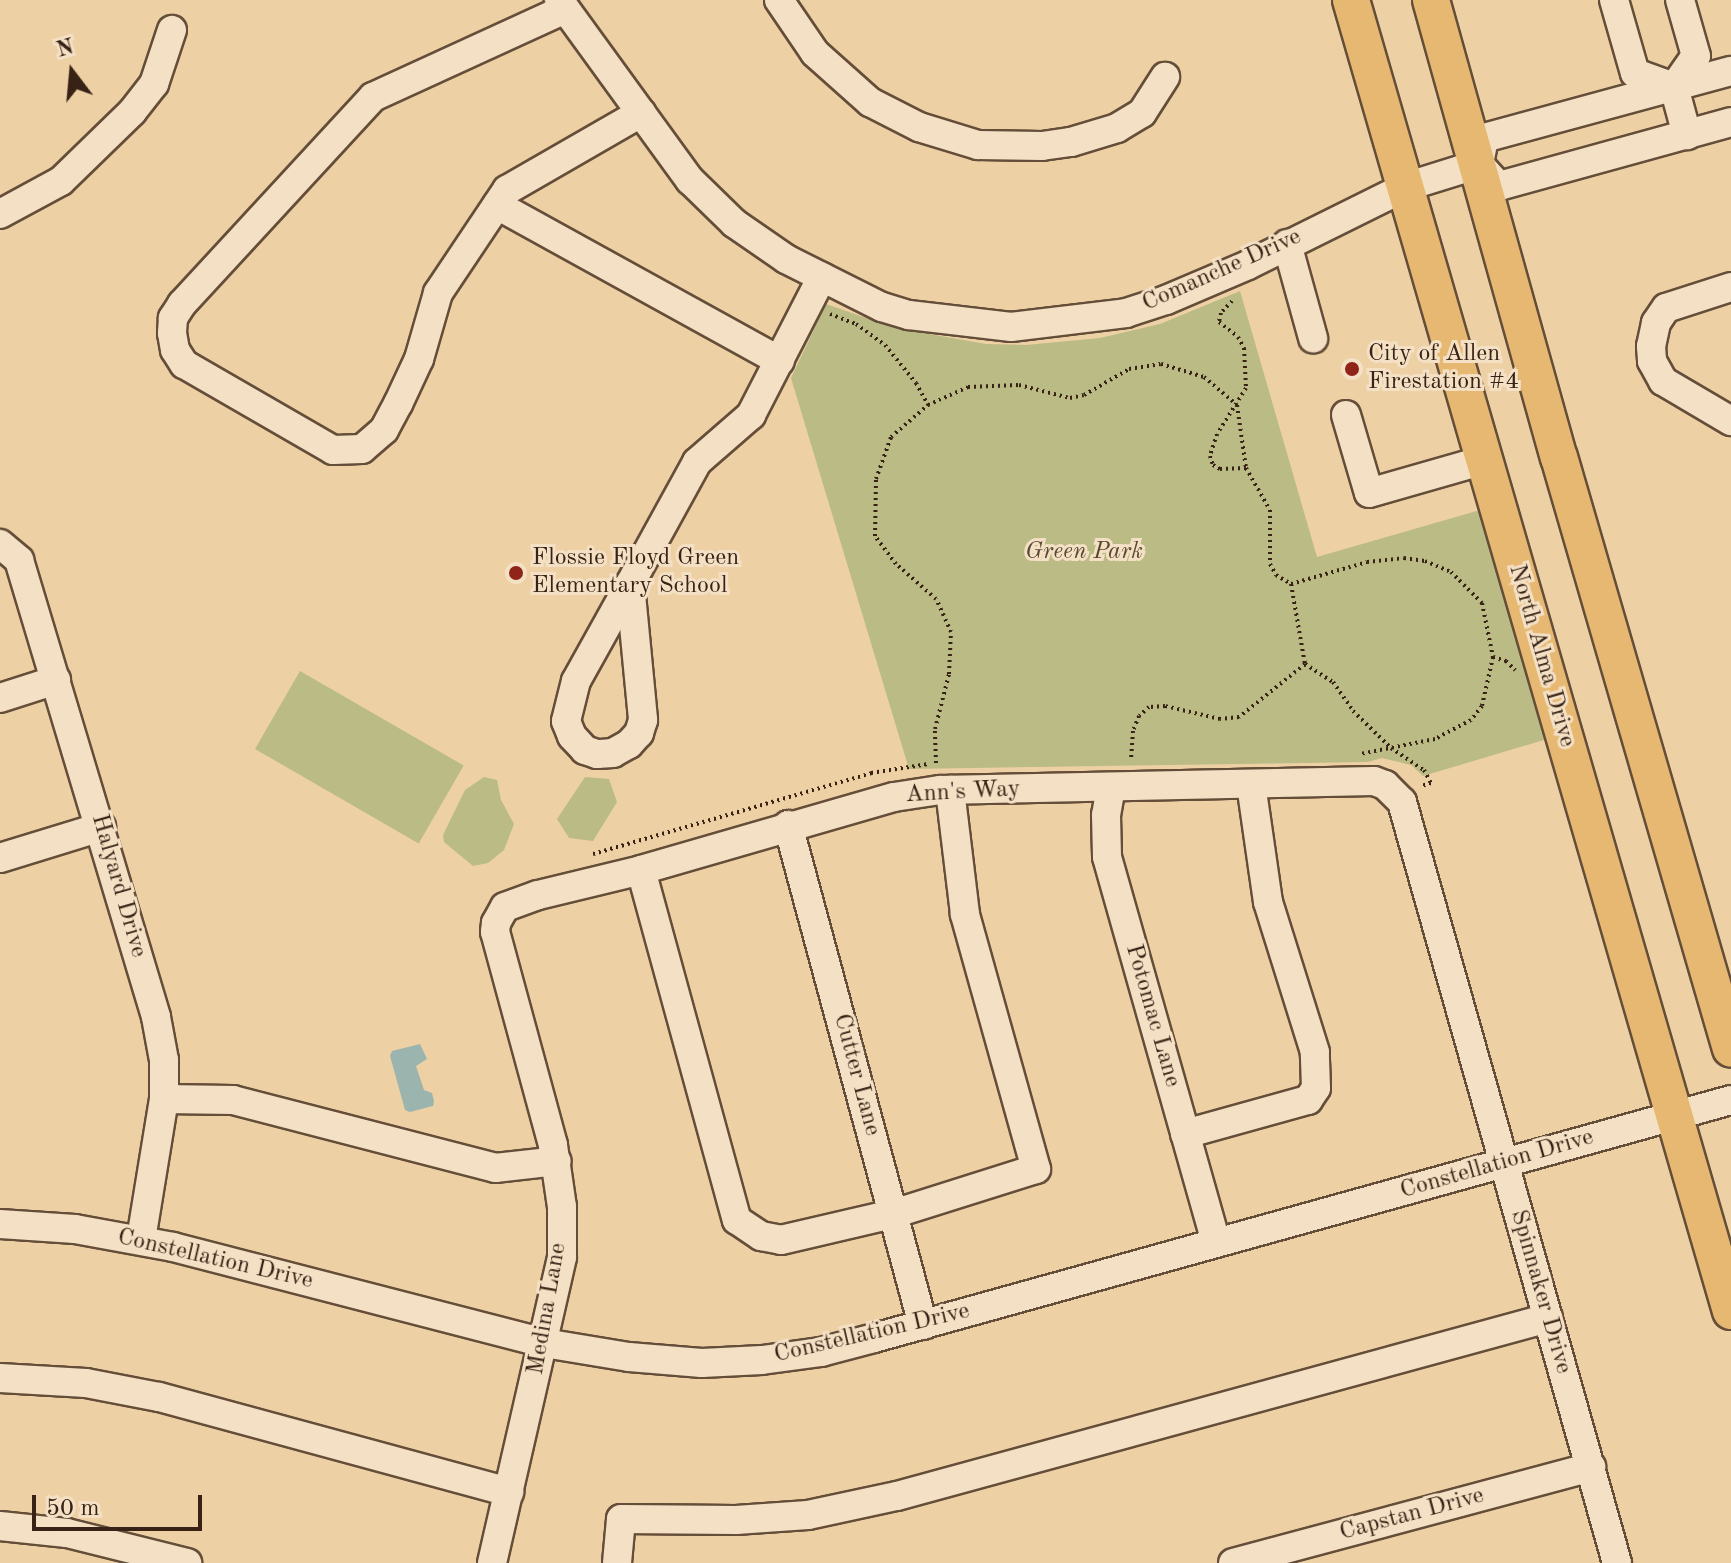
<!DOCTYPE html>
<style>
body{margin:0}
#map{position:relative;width:1731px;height:1563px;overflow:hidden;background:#eed0a5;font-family:"Old Standard TT",serif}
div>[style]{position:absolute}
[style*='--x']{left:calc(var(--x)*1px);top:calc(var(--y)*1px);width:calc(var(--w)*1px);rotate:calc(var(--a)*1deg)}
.green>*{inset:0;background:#babb85;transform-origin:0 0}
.water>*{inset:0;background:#9bb5ae}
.path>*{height:4px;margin-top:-2px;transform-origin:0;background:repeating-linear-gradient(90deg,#372215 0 2px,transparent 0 6px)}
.roads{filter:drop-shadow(2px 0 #654e39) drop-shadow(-2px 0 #654e39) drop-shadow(0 2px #654e39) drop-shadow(0 -2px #654e39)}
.minor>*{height:28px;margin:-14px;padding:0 14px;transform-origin:14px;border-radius:14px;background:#f4e0c4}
.major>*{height:36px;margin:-18px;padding:0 18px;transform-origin:18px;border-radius:18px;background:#e7b872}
.dots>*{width:22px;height:22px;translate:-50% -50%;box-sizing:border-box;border:4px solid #f4e0c4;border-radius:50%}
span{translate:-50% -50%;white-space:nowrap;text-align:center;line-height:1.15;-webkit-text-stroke:6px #f4e0c4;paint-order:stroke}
.street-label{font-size:24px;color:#372215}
.poi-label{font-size:24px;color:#372215}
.left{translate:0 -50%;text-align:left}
.park-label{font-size:24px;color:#584831;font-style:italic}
.north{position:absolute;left:32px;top:32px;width:80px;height:80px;-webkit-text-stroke:6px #f4e0c4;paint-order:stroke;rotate:344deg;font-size:22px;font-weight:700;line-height:32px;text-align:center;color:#372215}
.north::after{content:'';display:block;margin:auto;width:28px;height:36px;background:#372215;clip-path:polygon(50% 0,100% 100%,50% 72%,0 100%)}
.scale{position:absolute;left:32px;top:1495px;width:170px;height:36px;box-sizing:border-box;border:4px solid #372215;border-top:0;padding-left:10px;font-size:24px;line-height:28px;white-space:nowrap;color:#372215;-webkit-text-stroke:6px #f4e0c4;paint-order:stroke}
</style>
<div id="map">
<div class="green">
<i style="clip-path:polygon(1240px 291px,1317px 557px,1487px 508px,1554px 737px,1423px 776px,1411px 765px,1382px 758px,1368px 762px,909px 769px,791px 378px,826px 304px,895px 328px,986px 344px,1026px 345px,1100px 338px,1160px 324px)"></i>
<i style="left:300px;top:671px;width:189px;height:90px;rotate:30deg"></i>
<i style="clip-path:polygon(484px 777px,497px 780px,501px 800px,514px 824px,504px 850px,488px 863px,473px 866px,444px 842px,443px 835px,465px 790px)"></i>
<i style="clip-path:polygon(585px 777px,609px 779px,617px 802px,593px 841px,569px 838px,557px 819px)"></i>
</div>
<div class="water">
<i style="clip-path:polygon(420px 1044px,427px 1059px,416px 1066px,424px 1090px,432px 1093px,434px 1101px,433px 1106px,410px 1112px,405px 1110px,390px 1056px,392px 1051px)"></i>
</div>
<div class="path">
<i style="--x:1232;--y:301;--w:16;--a:133"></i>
<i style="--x:1221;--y:313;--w:9;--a:103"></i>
<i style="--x:1219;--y:322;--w:24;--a:38"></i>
<i style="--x:1238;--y:337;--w:13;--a:61"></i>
<i style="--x:1244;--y:348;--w:40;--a:87.1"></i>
<i style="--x:1246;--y:388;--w:54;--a:122.2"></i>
<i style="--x:1217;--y:434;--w:23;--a:108"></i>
<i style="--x:1210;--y:456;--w:9;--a:72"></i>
<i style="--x:1213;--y:465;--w:8;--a:30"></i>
<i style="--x:1220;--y:469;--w:26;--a:-2"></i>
<i style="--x:830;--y:314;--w:28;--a:21"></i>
<i style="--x:856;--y:324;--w:36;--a:36"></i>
<i style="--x:885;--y:345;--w:49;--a:50.8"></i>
<i style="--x:916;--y:383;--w:25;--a:61"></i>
<i style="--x:1291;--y:584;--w:79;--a:-16.1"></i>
<i style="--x:1367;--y:562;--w:37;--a:-6"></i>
<i style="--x:1404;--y:558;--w:21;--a:8"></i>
<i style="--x:1425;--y:561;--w:28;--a:23"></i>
<i style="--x:1451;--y:572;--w:44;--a:45"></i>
<i style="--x:1482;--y:603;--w:55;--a:78.5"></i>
<i style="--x:1493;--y:657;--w:50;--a:102.7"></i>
<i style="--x:1482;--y:706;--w:18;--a:128"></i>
<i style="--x:1471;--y:720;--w:41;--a:152.2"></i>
<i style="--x:1435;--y:739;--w:76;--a:168.7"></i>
<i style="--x:1493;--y:657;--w:14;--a:17"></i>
<i style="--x:1506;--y:661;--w:13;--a:45"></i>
<i style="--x:1305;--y:664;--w:33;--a:33"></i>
<i style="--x:1333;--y:682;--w:35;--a:55"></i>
<i style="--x:1353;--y:711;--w:53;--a:44.2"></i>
<i style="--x:1391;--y:748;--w:40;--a:34"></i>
<i style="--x:1424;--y:770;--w:15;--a:62"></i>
<i style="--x:1431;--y:783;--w:10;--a:163"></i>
<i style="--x:936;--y:763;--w:34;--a:-92"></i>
<i style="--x:935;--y:729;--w:57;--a:-75.7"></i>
<i style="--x:949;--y:674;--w:42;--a:-87.3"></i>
<i style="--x:951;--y:632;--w:36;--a:-114"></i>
<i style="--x:936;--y:599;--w:53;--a:-138.8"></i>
<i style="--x:896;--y:564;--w:35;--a:-127"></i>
<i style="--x:875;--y:536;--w:57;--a:-89"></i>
<i style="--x:876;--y:479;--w:45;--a:-70.3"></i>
<i style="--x:891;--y:437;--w:49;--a:-40.9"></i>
<i style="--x:928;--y:405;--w:44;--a:-24.2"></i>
<i style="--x:968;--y:387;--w:51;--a:-2.2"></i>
<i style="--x:1019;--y:385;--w:53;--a:14.3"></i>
<i style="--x:1070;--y:398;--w:14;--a:-12"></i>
<i style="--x:1084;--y:395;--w:52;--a:-30"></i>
<i style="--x:1129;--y:369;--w:32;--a:-9"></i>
<i style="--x:1161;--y:364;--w:45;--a:16.8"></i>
<i style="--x:1204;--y:377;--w:43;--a:40.3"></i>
<i style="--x:1237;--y:405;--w:64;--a:81.9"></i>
<i style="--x:1246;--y:468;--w:48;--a:60.3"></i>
<i style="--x:1270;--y:510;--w:54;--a:90"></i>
<i style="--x:1270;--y:564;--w:13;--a:61"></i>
<i style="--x:1276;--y:575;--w:17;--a:31"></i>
<i style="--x:1291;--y:584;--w:81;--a:80.1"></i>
<i style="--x:1305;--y:664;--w:85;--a:141.2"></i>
<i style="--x:1239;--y:717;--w:19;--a:174"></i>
<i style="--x:1220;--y:719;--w:57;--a:-166.7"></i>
<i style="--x:1165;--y:706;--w:16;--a:176"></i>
<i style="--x:1149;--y:707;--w:13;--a:138"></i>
<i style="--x:1139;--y:716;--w:16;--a:112"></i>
<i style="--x:1133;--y:731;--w:29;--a:94"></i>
<i style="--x:593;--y:854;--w:290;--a:-16.2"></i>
<i style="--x:871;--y:773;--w:58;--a:-9"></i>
</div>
<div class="roads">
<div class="minor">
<i style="--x:559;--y:0;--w:223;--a:54"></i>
<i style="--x:690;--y:180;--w:62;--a:44.3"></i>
<i style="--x:734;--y:223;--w:63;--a:34.7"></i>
<i style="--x:786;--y:259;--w:107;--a:26.6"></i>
<i style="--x:882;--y:307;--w:28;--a:17"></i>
<i style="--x:909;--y:315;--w:103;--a:6.7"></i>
<i style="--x:1011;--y:327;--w:116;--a:-6.9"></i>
<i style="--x:1126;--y:313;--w:42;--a:-18"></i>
<i style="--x:1166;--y:300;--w:89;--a:-23.1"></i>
<i style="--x:1248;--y:265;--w:175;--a:-26.4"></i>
<i style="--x:1405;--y:187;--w:77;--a:-17.3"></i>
<i style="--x:779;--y:0;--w:64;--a:55.8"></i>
<i style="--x:815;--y:53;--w:74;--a:41.7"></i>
<i style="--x:870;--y:102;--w:55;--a:27"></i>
<i style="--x:919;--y:127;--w:62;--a:17"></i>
<i style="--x:978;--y:145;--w:64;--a:0.9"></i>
<i style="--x:1042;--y:146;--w:29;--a:-8"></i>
<i style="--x:1071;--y:142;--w:48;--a:-16.9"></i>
<i style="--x:1117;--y:128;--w:29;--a:-31"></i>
<i style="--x:1142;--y:113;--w:43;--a:-57.4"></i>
<i style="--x:1614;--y:0;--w:76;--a:74"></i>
<i style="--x:1635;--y:73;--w:41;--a:19.7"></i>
<i style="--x:565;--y:9;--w:211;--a:155.4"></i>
<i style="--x:373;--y:97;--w:282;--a:132.7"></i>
<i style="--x:182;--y:304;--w:17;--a:123"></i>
<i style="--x:173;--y:318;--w:15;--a:94"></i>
<i style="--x:172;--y:333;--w:17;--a:80"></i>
<i style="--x:175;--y:350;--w:17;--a:57"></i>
<i style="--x:184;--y:364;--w:172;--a:30"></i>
<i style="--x:333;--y:450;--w:29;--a:-2"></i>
<i style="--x:362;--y:449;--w:29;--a:-41"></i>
<i style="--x:384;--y:430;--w:30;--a:-62"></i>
<i style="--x:398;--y:404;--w:50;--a:-65"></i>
<i style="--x:419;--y:359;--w:69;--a:-73.9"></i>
<i style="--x:438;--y:293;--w:124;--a:-56.2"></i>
<i style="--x:507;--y:190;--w:155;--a:-29.9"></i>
<i style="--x:1674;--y:87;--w:38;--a:-55"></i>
<i style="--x:1696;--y:56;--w:58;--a:-105.9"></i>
<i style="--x:1674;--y:87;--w:50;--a:74.8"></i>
<i style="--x:1479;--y:164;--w:26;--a:-79"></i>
<i style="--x:1484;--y:138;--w:256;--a:-15.2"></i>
<i style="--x:1479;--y:164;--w:30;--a:48"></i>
<i style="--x:1499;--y:186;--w:241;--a:-15.4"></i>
<i style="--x:497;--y:205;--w:323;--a:28.9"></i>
<i style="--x:0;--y:214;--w:69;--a:-28.4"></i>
<i style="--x:61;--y:181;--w:99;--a:-44.2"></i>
<i style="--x:132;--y:112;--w:36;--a:-52"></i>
<i style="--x:154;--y:84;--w:57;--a:-71.6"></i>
<i style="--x:1287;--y:244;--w:98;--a:74.5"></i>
<i style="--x:1731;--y:287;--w:68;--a:162.1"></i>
<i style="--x:1666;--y:308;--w:18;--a:124"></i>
<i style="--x:1656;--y:323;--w:24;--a:102"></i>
<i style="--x:1651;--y:346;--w:15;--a:86"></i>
<i style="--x:1652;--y:361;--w:23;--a:61"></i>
<i style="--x:1663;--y:381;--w:79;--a:30.5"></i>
<i style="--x:1346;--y:415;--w:81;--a:73.6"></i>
<i style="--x:1369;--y:493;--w:120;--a:-16"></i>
<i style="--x:0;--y:544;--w:25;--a:40"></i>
<i style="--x:19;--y:560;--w:477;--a:73.3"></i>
<i style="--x:156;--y:1017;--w:44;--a:79.5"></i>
<i style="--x:164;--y:1060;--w:39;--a:90"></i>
<i style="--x:164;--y:1099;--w:143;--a:99.3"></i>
<i style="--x:630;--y:584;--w:137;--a:84.5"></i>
<i style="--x:643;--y:720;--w:14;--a:107"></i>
<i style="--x:639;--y:733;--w:15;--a:132"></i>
<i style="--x:629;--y:744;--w:18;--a:151"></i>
<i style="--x:613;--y:753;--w:16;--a:176"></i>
<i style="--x:597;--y:754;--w:13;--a:-162"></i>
<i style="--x:585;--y:750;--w:19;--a:-133"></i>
<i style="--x:572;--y:736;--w:16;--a:-112"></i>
<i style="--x:566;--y:721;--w:41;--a:-76"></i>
<i style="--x:576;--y:681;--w:111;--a:-60.9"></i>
<i style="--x:630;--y:584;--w:139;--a:-61.2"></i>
<i style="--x:697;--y:462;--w:72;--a:-41"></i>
<i style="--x:751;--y:415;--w:155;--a:-62.8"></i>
<i style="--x:0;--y:698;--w:59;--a:-17.8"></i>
<i style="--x:1111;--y:787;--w:28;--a:100"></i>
<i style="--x:1106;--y:815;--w:42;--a:88.6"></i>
<i style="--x:1107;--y:857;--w:401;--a:74.2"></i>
<i style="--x:788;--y:825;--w:518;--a:74.89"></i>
<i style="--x:0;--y:858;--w:106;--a:-17.1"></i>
<i style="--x:641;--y:870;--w:363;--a:74.7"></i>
<i style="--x:737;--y:1220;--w:29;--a:34"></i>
<i style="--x:761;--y:1236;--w:20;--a:11"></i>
<i style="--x:781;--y:1240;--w:115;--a:-13.1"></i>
<i style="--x:893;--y:1214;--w:150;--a:-17.5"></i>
<i style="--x:1036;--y:1169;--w:265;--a:-105.6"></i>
<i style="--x:965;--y:914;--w:125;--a:-96.9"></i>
<i style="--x:164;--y:1099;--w:69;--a:0.8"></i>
<i style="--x:233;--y:1100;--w:271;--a:14.5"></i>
<i style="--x:495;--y:1168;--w:62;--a:-6.4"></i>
<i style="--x:1185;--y:1134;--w:128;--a:-15.5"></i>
<i style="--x:1308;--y:1100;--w:14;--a:-56"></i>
<i style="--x:1316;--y:1088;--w:36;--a:-92"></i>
<i style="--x:1315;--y:1052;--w:157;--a:-107.4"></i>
<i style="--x:1268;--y:902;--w:119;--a:-98.2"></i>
<i style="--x:0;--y:1224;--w:75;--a:3.8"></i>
<i style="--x:75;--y:1229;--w:100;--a:10.4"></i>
<i style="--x:173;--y:1247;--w:383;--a:14.5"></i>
<i style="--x:544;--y:1343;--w:86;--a:9.4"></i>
<i style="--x:629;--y:1357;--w:73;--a:4.7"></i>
<i style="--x:702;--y:1363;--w:60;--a:-2.9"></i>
<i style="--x:762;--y:1360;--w:60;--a:-7.7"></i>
<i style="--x:821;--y:1352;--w:55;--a:-14.8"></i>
<i style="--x:874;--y:1338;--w:889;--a:-15.52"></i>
<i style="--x:0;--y:1378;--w:86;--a:3.3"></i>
<i style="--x:86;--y:1383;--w:74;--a:10.9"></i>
<i style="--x:159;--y:1397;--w:363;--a:15.2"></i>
<i style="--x:0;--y:1526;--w:67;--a:6"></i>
<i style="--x:67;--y:1533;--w:124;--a:14"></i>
<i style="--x:492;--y:1563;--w:314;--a:-77.1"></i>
<i style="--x:562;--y:1257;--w:50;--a:-90"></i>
<i style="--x:562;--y:1207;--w:63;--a:-98.3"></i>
<i style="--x:553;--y:1145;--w:221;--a:-105.2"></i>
<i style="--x:495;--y:932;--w:9;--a:-84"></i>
<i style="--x:496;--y:923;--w:18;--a:-61"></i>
<i style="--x:505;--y:907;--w:35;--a:-20"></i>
<i style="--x:538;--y:895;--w:106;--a:-13.6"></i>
<i style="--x:641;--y:870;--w:263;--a:-16.1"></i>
<i style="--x:894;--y:797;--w:47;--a:-8.7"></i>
<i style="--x:940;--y:790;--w:434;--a:-1.2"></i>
<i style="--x:1374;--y:781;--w:12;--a:20"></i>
<i style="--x:1385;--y:785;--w:24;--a:45"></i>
<i style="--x:1402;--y:802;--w:791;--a:74.22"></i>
<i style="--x:617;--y:1563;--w:44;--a:-84.8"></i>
<i style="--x:621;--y:1519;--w:115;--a:0.5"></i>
<i style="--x:736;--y:1520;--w:72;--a:-4"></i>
<i style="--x:808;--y:1515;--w:91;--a:-12.1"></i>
<i style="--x:897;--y:1496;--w:675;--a:-15.29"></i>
<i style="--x:1233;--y:1563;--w:371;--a:-15"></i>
</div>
<div class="major">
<i style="--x:1351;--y:0;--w:1365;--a:73.84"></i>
<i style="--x:1431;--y:0;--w:475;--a:74.4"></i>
<i style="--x:1559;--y:457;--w:616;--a:73.8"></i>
</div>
</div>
<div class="dots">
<i style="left:1352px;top:369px;background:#8f2418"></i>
<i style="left:516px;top:573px;background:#8f2418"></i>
</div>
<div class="street-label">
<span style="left:1222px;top:271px;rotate:-24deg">Comanche Drive</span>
<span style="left:1541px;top:656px;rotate:74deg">North Alma Drive</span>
<span style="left:963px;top:793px;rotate:-3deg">Ann's Way</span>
<span style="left:118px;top:886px;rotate:74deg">Halyard Drive</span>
<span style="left:1152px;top:1016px;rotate:74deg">Potomac Lane</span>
<span style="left:856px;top:1075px;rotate:75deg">Cutter Lane</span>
<span style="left:1497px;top:1165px;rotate:-16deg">Constellation Drive</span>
<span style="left:215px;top:1260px;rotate:13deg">Constellation Drive</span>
<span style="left:1540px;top:1292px;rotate:74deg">Spinnaker Drive</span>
<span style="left:548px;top:1309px;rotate:-80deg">Medina Lane</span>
<span style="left:872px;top:1334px;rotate:-13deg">Constellation Drive</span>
<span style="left:1412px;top:1515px;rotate:-15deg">Capstan Drive</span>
</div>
<div class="poi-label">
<span class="left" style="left:1368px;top:369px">City of Allen<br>Firestation #4</span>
<span class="left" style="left:532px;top:573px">Flossie Floyd Green<br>Elementary School</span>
</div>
<div class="park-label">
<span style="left:1084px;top:553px">Green Park</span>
</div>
<div class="north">N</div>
<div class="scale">50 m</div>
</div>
